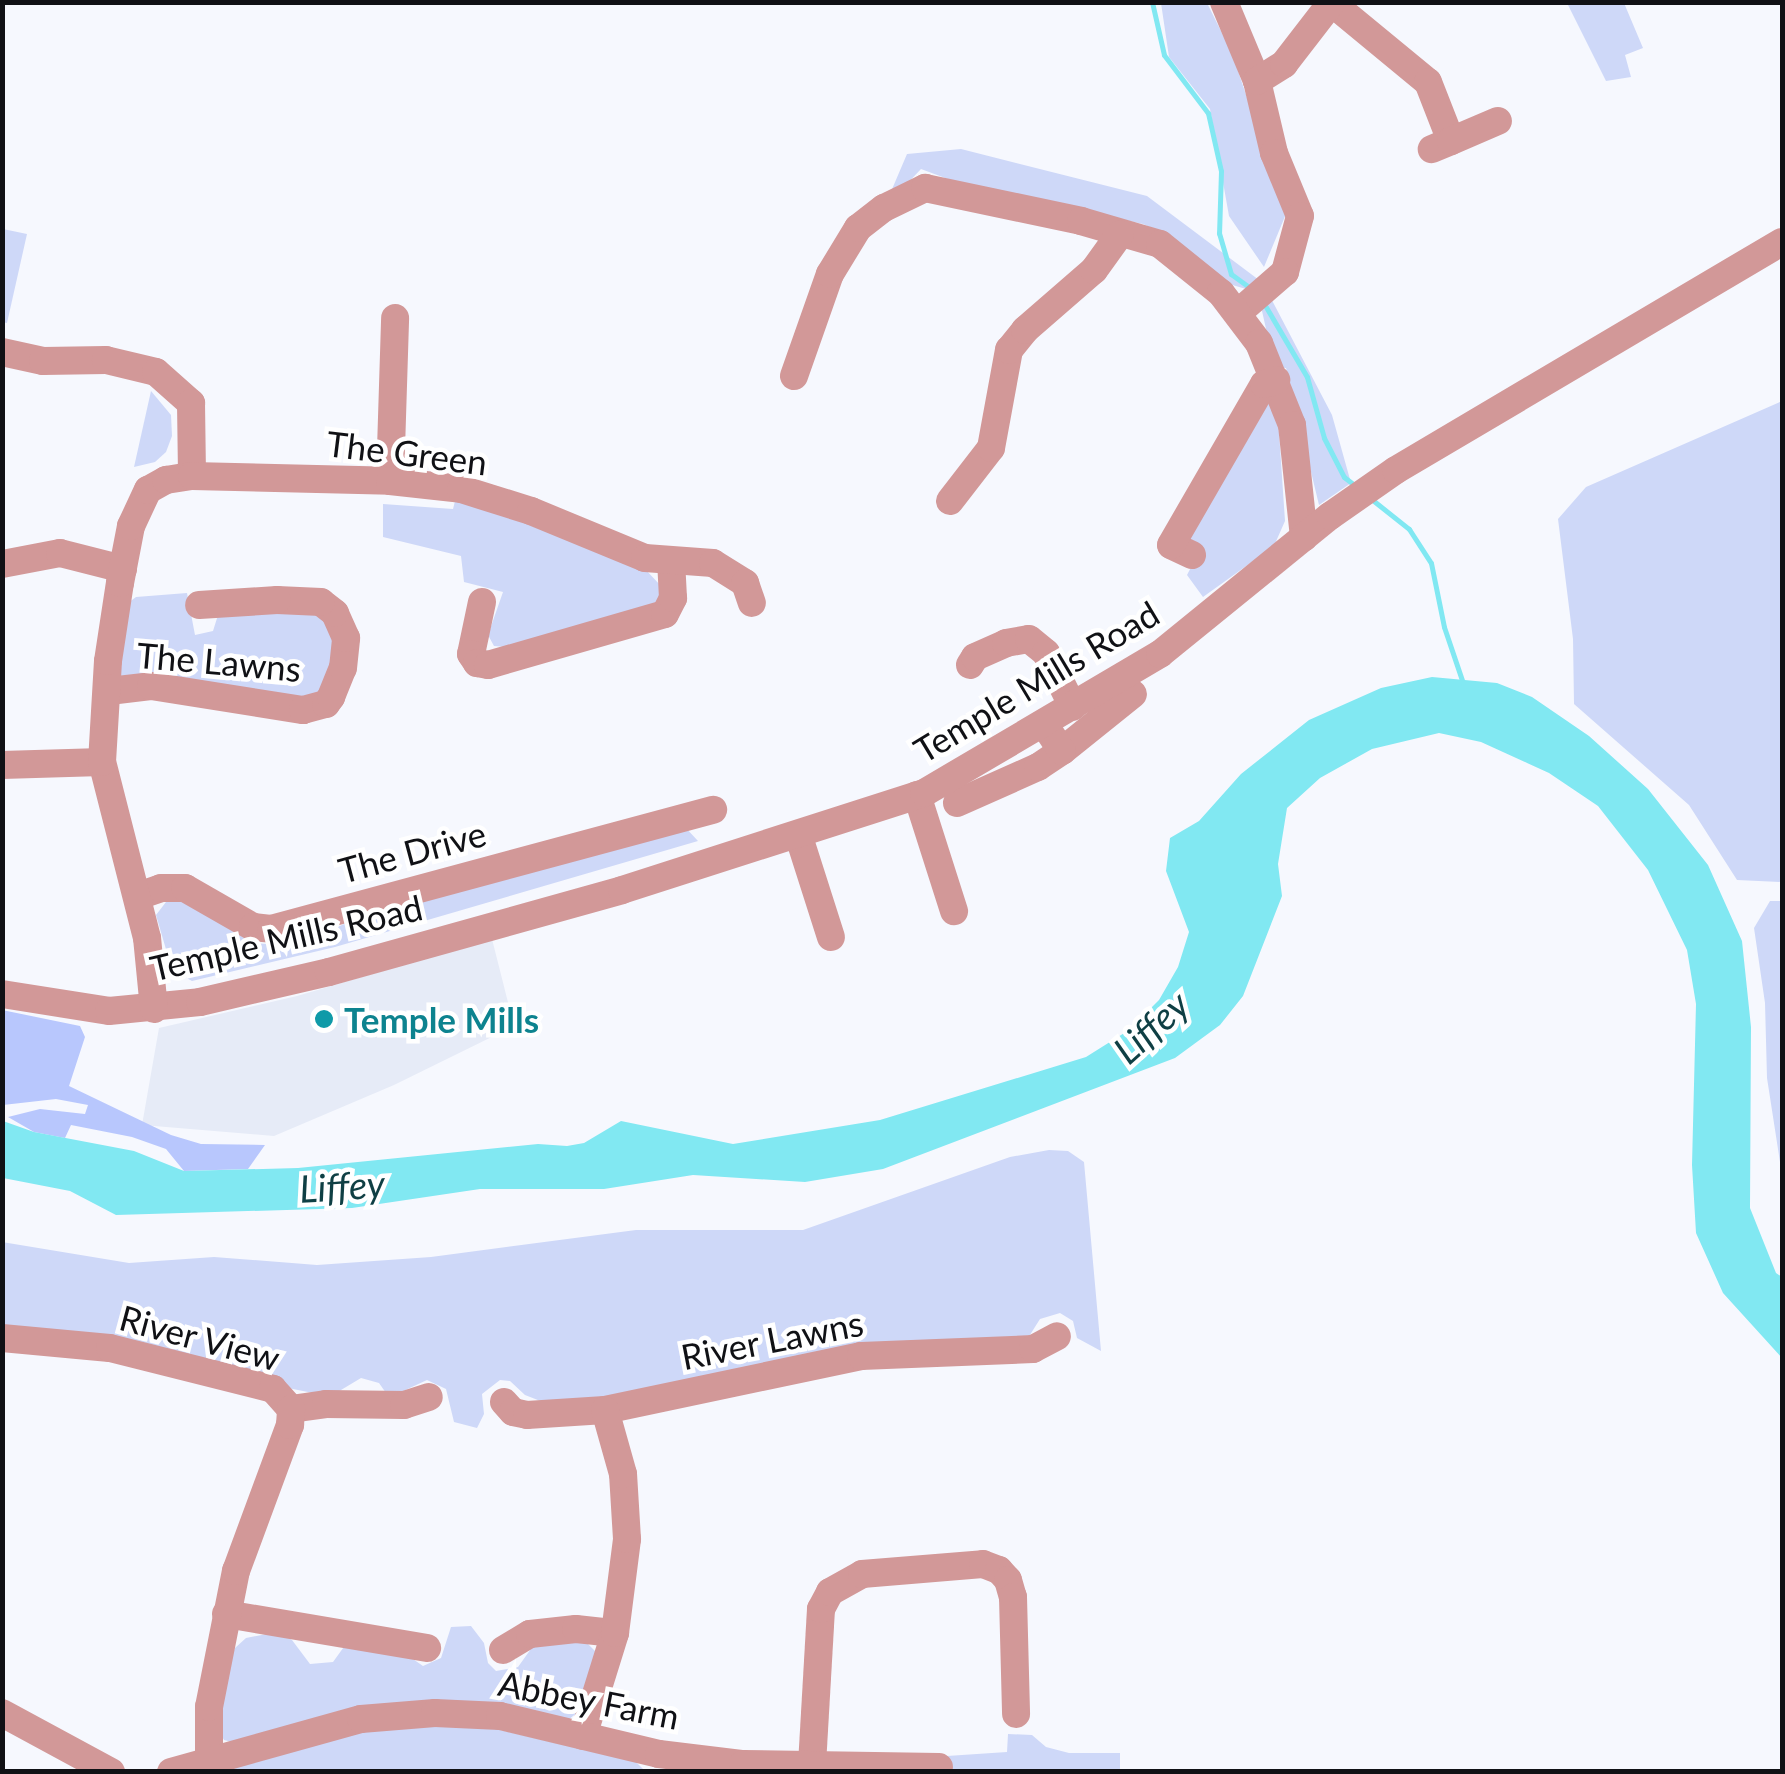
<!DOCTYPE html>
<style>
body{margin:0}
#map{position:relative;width:1785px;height:1774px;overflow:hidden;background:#f6f8fe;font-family:Lato,sans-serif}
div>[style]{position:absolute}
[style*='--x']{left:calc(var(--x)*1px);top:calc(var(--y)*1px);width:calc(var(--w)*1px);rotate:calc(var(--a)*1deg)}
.built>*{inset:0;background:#e6ebf7}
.green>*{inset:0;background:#ced8f8}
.forest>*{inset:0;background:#b8c7fd}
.water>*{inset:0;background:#81e8f2}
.stream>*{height:5px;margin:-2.5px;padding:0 2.5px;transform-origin:2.5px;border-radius:2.5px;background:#81e8f2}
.minor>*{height:28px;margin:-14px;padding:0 14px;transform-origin:14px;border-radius:14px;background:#d29898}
.dots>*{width:28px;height:28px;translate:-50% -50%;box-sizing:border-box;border:5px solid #fff;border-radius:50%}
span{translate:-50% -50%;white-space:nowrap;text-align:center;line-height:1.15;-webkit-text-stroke:9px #fff;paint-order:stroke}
.street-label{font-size:35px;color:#101115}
.culture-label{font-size:35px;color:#0d838f;font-weight:700}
.left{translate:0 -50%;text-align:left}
.water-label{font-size:38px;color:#0f3f44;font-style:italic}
.frame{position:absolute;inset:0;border:5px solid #101115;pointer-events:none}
</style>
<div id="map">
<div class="built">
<i style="clip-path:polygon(492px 939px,514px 1026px,394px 1085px,274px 1136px,142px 1125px,159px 1028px,297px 996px)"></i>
</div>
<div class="green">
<i style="clip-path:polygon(1161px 3px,1207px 3px,1232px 53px,1286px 214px,1264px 267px,1229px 216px,1210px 109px,1169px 57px)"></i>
<i style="clip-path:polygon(1567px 3px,1624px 3px,1643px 48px,1625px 55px,1631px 77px,1606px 81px)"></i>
<i style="clip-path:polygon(961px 149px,1147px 196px,1263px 283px,1332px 415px,1351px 483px,1319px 505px,1286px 368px,1275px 369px,1262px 311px,1246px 289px,1229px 284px,1170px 236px,1143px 224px,964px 185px,921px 169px,884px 208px,907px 154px)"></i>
<i style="clip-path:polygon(3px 229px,27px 234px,7px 323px,2px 322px)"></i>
<i style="clip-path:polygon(151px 391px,171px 415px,172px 436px,166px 452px,155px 462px,134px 467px)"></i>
<i style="clip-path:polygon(1261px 395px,1277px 402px,1285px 521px,1274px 546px,1203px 597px,1187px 575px,1201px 548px,1185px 535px)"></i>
<i style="clip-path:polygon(1782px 401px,1782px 882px,1737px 880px,1689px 805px,1574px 704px,1573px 639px,1558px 519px,1586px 487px)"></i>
<i style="clip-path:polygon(456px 497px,645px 569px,661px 586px,658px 603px,506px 647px,494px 646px,488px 635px,503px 592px,464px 582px,461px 556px,383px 537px,383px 504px,453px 509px)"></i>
<i style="clip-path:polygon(187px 593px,195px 635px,213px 631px,218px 615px,235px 606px,320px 614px,331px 626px,334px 642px,327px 681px,313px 700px,120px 677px,128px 603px,136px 597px)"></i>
<i style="clip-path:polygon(685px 827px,698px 841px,335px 947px,192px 981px,172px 970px,156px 915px,166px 902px,182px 900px,232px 927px,249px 943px,268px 944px,333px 929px,402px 898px)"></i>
<i style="clip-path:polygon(1770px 901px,1782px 901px,1782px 1175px,1767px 1078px,1765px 1003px,1754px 928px)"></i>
<i style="clip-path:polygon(1049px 1150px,1068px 1151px,1084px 1162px,1101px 1351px,1077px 1338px,1073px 1321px,1060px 1313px,1040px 1319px,1028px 1338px,620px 1397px,548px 1404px,525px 1395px,510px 1381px,500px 1380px,482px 1394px,484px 1414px,477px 1428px,454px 1422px,446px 1389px,427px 1380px,399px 1393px,386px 1393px,379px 1383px,361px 1378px,336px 1393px,313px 1393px,3px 1331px,2px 1242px,129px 1263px,214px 1257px,317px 1265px,431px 1257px,636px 1230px,803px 1230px,1010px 1157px)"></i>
<i style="clip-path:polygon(471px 1626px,484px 1643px,488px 1663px,496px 1671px,518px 1667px,533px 1646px,579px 1639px,588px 1644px,595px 1651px,596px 1663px,578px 1712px,568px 1720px,490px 1705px,232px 1742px,224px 1740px,219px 1731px,228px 1665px,235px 1648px,246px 1638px,277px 1632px,292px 1640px,310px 1664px,333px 1662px,346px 1644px,410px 1657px,423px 1666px,441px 1658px,451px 1627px)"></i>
<i style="clip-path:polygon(418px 1725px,479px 1725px,636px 1762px,645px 1771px,199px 1772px,348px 1732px)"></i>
<i style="clip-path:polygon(1008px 1734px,1032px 1735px,1046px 1747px,1069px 1753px,1120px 1753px,1120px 1771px,947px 1772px,947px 1756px,1007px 1752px)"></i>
</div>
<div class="forest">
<i style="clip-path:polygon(2px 1010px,80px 1026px,85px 1037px,69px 1086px,171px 1135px,201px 1144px,265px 1145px,248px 1169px,184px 1171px,166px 1149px,132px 1137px,71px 1125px,65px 1138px,34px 1132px,8px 1117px,40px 1109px,85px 1114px,88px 1105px,56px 1099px,3px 1105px)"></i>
</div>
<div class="water">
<i style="clip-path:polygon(1432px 677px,1497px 683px,1532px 697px,1589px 736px,1648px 789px,1708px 865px,1742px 941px,1751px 1027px,1750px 1208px,1776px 1273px,1782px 1277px,1782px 1358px,1723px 1293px,1696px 1233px,1692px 1165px,1696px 1004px,1687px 950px,1648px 870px,1598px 806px,1549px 773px,1481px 742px,1439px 733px,1372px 749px,1320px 778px,1287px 808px,1278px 864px,1282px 896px,1243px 996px,1220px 1025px,1175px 1058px,883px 1169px,805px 1182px,693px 1175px,604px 1189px,480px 1189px,352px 1208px,116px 1215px,70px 1191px,3px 1178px,3px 1121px,34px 1132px,134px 1151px,184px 1171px,298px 1168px,538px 1144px,567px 1146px,584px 1143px,621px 1121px,733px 1144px,880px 1120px,1086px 1057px,1129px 1030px,1159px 1000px,1178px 967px,1189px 932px,1166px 871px,1170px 838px,1199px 821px,1241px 774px,1309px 720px,1381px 688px)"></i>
</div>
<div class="stream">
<i style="--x:1152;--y:2;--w:54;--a:77.2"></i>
<i style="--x:1164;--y:55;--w:73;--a:52.8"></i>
<i style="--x:1208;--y:113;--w:59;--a:77.4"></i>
<i style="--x:1221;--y:171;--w:62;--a:91.8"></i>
<i style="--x:1219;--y:233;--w:43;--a:73.7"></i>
<i style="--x:1231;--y:274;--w:26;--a:36"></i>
<i style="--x:1266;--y:307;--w:81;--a:59.6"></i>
<i style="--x:1307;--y:377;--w:63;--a:74.4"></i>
<i style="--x:1324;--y:438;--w:44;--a:62.9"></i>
<i style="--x:1344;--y:477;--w:18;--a:38"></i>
<i style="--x:1370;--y:498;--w:50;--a:38.5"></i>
<i style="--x:1409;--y:529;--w:40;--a:57.1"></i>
<i style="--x:1431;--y:563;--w:65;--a:78.5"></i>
<i style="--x:1444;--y:627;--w:59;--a:71.3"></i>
</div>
<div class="minor">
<i style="--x:1224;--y:2;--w:86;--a:67.3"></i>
<i style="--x:1257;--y:81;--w:74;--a:76.7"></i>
<i style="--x:1274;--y:153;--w:68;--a:67.6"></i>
<i style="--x:1300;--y:216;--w:58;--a:105"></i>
<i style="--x:1285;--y:272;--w:61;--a:139"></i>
<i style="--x:1332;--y:3;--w:124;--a:39.5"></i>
<i style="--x:1428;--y:82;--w:63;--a:68.7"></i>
<i style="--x:1451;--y:141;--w:21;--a:157"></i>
<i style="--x:1257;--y:81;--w:32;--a:-32"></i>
<i style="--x:1284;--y:64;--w:78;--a:-52.3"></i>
<i style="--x:1451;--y:141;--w:51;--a:-23.1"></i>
<i style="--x:2;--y:352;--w:42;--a:12.4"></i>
<i style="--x:43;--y:361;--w:63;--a:-0.9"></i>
<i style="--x:106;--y:360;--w:51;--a:13.5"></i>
<i style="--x:156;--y:372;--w:47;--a:41.5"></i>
<i style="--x:191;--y:403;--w:73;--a:89.2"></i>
<i style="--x:794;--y:376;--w:108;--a:-70.6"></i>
<i style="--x:830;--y:274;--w:54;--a:-58.7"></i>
<i style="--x:858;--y:228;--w:33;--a:-38"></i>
<i style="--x:884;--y:208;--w:46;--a:-26"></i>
<i style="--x:925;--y:188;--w:159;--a:11.9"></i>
<i style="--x:1081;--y:221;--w:82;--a:16.2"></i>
<i style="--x:1160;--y:244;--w:78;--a:38.8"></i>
<i style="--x:1221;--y:293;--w:63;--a:52.8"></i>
<i style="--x:1259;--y:343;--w:88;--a:68.1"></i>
<i style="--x:1292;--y:425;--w:113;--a:83.9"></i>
<i style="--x:390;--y:481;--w:163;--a:-88.2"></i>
<i style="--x:950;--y:501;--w:67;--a:-52.3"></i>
<i style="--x:991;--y:448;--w:100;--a:-79.6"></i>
<i style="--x:1009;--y:350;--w:26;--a:-51"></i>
<i style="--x:1025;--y:330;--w:91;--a:-41"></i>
<i style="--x:1094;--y:270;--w:44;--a:-54.2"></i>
<i style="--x:1192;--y:555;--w:23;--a:-155"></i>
<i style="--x:1171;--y:545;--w:186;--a:-60"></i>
<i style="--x:1264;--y:384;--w:13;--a:-18"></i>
<i style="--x:2;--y:564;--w:59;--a:-10.7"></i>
<i style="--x:60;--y:553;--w:65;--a:14.3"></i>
<i style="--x:482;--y:602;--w:53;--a:101.9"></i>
<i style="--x:471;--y:654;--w:11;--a:56"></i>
<i style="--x:477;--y:663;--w:11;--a:10"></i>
<i style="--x:488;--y:665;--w:184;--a:-16.1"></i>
<i style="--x:665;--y:614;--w:18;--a:-63"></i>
<i style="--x:673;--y:598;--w:37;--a:-93"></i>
<i style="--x:970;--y:665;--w:9;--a:-58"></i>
<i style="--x:975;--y:657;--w:34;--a:-24"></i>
<i style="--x:1006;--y:643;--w:23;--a:-10"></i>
<i style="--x:1029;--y:639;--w:22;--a:39"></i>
<i style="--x:1046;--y:653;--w:60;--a:63.4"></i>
<i style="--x:109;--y:691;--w:42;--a:-6.8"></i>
<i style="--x:151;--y:686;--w:154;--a:9"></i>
<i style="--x:303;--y:710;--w:24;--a:-15"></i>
<i style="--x:326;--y:704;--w:9;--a:-54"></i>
<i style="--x:331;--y:697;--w:31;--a:-68"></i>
<i style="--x:343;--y:668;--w:30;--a:-84"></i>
<i style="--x:346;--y:638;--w:27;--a:-114"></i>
<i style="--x:335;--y:613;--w:18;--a:-142"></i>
<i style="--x:321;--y:602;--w:44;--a:-177.4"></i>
<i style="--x:277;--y:600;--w:78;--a:176.3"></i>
<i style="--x:1062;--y:751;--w:91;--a:-38.8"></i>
<i style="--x:2;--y:765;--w:100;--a:-1.7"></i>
<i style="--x:917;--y:795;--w:122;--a:72.3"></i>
<i style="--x:957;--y:803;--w:89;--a:-24"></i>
<i style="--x:1038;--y:767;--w:29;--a:-34"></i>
<i style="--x:1062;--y:751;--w:30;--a:-124"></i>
<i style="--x:799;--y:837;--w:105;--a:72.3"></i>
<i style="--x:138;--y:896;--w:24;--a:-19"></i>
<i style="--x:161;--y:888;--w:24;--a:0"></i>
<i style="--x:185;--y:888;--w:78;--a:29.8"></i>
<i style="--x:253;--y:927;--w:18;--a:6"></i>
<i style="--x:271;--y:929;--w:458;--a:-15.1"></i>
<i style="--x:2;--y:994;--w:108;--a:9"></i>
<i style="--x:109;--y:1011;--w:91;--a:-5.6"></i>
<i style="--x:200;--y:1002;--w:132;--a:-13.1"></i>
<i style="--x:329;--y:972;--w:304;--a:-15.6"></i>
<i style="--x:622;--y:890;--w:317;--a:-17.8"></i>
<i style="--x:924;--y:793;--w:274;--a:-30.5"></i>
<i style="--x:1160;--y:654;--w:219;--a:-39.1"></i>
<i style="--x:1330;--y:516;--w:80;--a:-34.9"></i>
<i style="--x:1396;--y:470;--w:448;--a:-30.6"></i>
<i style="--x:154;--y:1009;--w:71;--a:-95.6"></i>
<i style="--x:147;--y:938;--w:182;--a:-104.3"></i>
<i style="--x:102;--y:762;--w:101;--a:-86.6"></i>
<i style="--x:108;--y:661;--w:79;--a:-81.3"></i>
<i style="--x:120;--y:583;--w:58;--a:-79.1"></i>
<i style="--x:131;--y:526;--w:40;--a:-65"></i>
<i style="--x:148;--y:490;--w:21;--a:-29"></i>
<i style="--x:166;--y:480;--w:26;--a:-9"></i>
<i style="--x:192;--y:476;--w:198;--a:1.4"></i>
<i style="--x:390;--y:481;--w:71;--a:6.4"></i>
<i style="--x:461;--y:489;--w:73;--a:17.4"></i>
<i style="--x:531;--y:511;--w:123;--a:22.4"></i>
<i style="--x:645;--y:558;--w:68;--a:4.2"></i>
<i style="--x:713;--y:563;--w:38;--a:32"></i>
<i style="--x:745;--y:583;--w:21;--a:71"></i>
<i style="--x:2;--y:1338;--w:108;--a:5.3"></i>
<i style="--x:110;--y:1348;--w:168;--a:14.1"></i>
<i style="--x:273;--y:1389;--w:27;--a:48"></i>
<i style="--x:504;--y:1402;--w:13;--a:48"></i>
<i style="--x:513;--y:1412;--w:14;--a:12"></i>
<i style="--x:527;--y:1415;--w:78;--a:-3.7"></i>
<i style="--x:605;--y:1410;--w:262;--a:-11.9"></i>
<i style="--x:861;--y:1356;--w:172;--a:-2.3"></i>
<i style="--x:1033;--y:1349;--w:27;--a:-28"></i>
<i style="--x:291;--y:1409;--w:35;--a:-8"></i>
<i style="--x:326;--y:1404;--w:78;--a:0.7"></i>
<i style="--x:404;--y:1405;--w:26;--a:-18"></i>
<i style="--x:226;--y:1614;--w:204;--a:9.6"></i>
<i style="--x:503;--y:1650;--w:31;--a:-31"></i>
<i style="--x:530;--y:1634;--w:46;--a:-6.2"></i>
<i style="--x:576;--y:1629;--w:39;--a:6"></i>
<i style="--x:2;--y:1713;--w:124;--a:28.4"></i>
<i style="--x:583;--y:1736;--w:108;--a:-72.7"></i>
<i style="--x:615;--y:1633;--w:95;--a:-82.7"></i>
<i style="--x:627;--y:1539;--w:65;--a:-93.5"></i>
<i style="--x:623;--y:1474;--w:66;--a:-105.7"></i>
<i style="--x:209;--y:1760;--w:53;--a:-90"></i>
<i style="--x:209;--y:1707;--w:139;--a:-78.8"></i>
<i style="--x:236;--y:1571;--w:156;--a:-69.7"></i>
<i style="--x:290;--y:1425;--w:16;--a:-86"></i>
<i style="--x:812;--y:1765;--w:156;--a:-86.7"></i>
<i style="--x:821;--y:1609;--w:19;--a:-62"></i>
<i style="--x:830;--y:1592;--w:37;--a:-29"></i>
<i style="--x:862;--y:1574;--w:121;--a:-4.7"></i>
<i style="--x:983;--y:1564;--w:17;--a:21"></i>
<i style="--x:999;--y:1570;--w:13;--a:48"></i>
<i style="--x:1008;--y:1580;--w:18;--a:74"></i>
<i style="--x:1013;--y:1597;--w:117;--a:88.5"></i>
<i style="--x:171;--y:1772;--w:197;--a:-15.6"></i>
<i style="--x:361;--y:1719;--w:74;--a:-4.6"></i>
<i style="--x:435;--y:1713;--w:65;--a:2.6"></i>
<i style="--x:500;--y:1716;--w:163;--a:13.4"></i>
<i style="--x:659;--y:1754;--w:85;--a:6.8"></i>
<i style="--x:743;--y:1764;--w:196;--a:0.9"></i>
</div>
<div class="dots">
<i style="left:324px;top:1019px;background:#0f9aa8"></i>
</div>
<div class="street-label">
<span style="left:407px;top:452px;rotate:7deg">The Green</span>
<span style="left:219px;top:661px;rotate:5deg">The Lawns</span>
<span style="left:1036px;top:681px;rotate:-31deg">Temple Mills Road</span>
<span style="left:412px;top:851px;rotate:-15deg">The Drive</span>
<span style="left:286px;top:937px;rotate:-13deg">Temple Mills Road</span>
<span style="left:200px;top:1337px;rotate:15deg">River View</span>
<span style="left:772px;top:1339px;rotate:-11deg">River Lawns</span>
<span style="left:589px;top:1699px;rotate:11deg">Abbey Farm</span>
</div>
<div class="culture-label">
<span class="left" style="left:344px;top:1019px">Temple Mills</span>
</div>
<div class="water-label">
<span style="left:1151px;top:1027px;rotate:-42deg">Liffey</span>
<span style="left:342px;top:1186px;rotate:-4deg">Liffey</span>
</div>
<div class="frame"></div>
</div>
